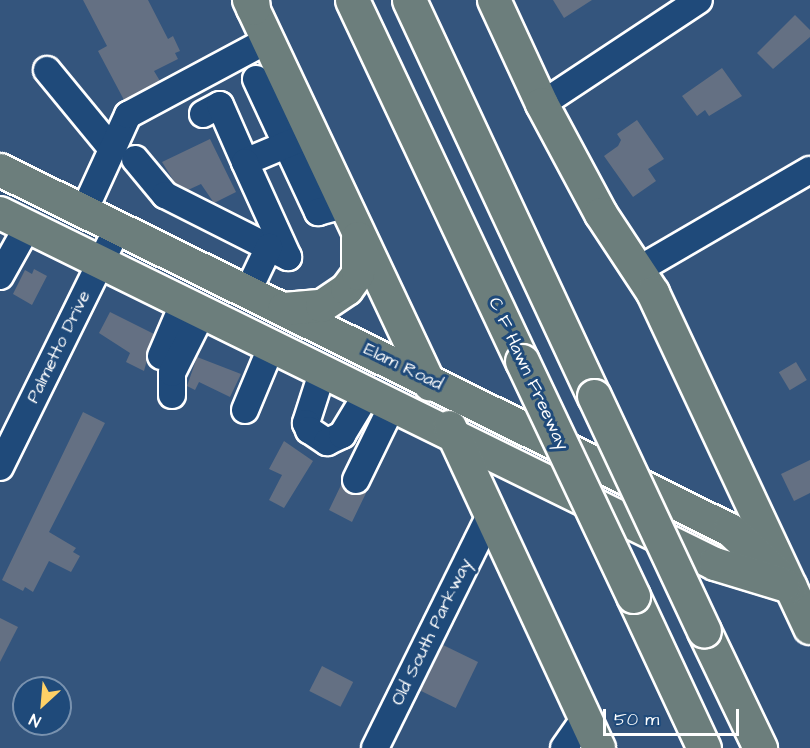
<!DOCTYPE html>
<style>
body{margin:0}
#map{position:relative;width:810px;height:748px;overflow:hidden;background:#34557d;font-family:"Architects Daughter",sans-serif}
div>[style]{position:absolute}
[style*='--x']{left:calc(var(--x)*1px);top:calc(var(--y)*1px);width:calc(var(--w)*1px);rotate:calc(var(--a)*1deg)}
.building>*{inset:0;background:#647083;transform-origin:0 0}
.roads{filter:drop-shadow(2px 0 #fff) drop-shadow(-2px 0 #fff) drop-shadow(0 2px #fff) drop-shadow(0 -2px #fff)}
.minor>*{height:26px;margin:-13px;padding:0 13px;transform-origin:13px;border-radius:13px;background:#1f4a7a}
.major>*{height:32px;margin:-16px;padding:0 16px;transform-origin:16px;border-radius:16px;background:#6c7e7c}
.highway>*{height:33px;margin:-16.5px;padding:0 16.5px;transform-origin:16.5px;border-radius:16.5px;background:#6c7e7c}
.bridges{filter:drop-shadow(2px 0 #fff) drop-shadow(-2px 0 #fff) drop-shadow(0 2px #fff) drop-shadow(0 -2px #fff)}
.highway-bridge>*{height:33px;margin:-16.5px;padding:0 16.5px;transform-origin:16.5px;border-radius:16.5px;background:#6c7e7c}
span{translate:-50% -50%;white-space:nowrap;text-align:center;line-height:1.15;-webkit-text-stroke:6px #1f4a7a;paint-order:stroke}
.street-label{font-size:18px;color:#fff}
.north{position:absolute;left:12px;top:676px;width:60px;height:60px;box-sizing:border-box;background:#1f4a7a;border:2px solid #7992af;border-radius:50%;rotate:206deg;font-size:16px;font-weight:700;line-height:24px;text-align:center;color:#fff}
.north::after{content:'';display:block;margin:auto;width:21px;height:27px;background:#ffd166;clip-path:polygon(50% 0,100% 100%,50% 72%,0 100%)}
.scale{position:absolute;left:603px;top:709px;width:136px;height:27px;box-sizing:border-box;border:3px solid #fff;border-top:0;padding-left:8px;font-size:18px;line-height:21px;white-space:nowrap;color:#fff;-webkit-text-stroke:4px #1f4a7a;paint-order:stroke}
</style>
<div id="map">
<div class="building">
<i style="clip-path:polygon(83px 0,148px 0,168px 39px,173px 36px,180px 51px,175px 53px,178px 59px,154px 71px,160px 81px,124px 100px,98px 51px,107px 46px)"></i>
<i style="clip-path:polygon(553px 0,592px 0,564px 18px)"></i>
<i style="clip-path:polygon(795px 15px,810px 30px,810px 37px,773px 69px,757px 53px)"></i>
<i style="clip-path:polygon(722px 68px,742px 96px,709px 116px,705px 110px,697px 116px,682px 96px)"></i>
<i style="clip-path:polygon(637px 120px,664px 159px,648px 169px,656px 181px,633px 197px,604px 156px,618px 146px,621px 140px,617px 134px)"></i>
<i style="clip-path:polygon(210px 139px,236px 192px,214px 203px,201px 184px,188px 190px,175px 183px,162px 162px)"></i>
<i style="clip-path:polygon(34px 269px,47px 276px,32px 305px,13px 294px,25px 270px,32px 274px)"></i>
<i style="clip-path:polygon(110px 312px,154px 334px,144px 371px,126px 362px,130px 353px,99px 333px)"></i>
<i style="clip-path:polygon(197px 357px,241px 374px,230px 397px,199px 382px,195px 390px,187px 386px)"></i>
<i style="left:796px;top:362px;width:21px;height:20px;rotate:59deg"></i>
<i style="clip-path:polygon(83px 412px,105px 423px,49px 532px,76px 548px,73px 552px,80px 556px,71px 572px,49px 561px,33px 592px,25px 587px,23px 591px,2px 580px)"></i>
<i style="clip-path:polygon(284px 441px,313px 461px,284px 508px,269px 500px,282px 475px,269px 469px)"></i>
<i style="clip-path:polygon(810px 460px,810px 493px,794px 501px,781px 474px)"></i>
<i style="clip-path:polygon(342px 483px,350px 494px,367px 491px,352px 522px,329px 510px)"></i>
<i style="clip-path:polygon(0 618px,18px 627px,0 662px)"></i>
<i style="left:443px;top:645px;width:39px;height:51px;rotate:26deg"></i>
<i style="left:322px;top:666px;width:35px;height:28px;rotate:27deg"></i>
</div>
<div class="roads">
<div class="minor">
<i style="--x:47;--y:70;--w:102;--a:50.6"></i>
<i style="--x:256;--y:79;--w:147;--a:65"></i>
<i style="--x:318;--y:212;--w:28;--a:-15"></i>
<i style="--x:542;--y:104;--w:188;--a:-33.5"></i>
<i style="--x:203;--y:114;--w:19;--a:-28"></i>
<i style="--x:220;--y:105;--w:62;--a:66.3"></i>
<i style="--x:245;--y:162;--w:60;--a:-22.7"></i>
<i style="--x:135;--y:159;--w:47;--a:50.2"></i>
<i style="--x:165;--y:195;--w:138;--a:26.8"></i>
<i style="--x:288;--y:257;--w:104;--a:-114.4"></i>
<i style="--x:84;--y:211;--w:106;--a:-65.4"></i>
<i style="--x:128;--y:115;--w:159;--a:-28.2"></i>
<i style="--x:638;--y:270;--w:199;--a:-30.2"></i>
<i style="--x:0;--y:276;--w:57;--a:-60.8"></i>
<i style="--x:248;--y:291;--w:49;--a:-64.5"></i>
<i style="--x:161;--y:356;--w:59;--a:-66.9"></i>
<i style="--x:323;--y:370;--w:56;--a:107.8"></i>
<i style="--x:306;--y:423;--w:8;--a:67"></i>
<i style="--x:309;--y:430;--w:22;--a:34"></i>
<i style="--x:327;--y:442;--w:17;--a:-25"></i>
<i style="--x:342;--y:435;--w:50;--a:-58.8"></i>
<i style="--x:172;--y:395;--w:22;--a:-90"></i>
<i style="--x:172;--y:373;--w:69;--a:-63.4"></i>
<i style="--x:245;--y:410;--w:70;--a:-67.4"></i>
<i style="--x:0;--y:467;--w:267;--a:-63.8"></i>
<i style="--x:356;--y:480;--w:85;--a:-64"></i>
<i style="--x:375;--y:748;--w:260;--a:-63.7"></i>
<i style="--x:564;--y:748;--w:37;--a:-55"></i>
</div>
<div class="major">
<i style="--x:249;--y:0;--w:425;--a:64.8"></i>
<i style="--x:494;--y:0;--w:115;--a:65.2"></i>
<i style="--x:542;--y:104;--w:125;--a:61.8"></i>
<i style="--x:601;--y:214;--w:95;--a:56.6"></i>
<i style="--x:653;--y:293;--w:370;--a:64.9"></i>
<i style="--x:0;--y:170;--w:814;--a:26.25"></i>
<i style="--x:730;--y:530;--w:83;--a:43.1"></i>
<i style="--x:0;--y:213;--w:797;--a:26.15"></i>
<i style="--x:715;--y:564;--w:72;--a:16.9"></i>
<i style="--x:284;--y:309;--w:38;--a:-5"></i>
<i style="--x:322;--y:306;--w:30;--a:-34"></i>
<i style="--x:347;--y:289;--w:19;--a:-54"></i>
<i style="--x:358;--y:274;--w:36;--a:-90"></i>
<i style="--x:450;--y:427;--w:354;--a:65.1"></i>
</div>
<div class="highway">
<i style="--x:252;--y:0;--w:8;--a:83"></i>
<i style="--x:352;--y:0;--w:399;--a:64.8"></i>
<i style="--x:409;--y:0;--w:437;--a:65"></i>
<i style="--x:633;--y:596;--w:168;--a:65"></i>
<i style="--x:704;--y:631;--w:130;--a:64.4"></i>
</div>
</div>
<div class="bridges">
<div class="highway-bridge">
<i style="--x:522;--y:361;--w:260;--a:64.7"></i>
<i style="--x:594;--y:396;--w:259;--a:64.9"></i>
</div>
</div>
<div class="street-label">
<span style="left:59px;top:347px;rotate:-64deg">Palmetto Drive</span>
<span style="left:403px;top:367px;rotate:26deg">Elam Road</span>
<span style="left:528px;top:374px;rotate:65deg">C F Hawn Freeway</span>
<span style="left:432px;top:632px;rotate:-64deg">Old South Parkway</span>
</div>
<div class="north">N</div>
<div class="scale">50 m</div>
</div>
